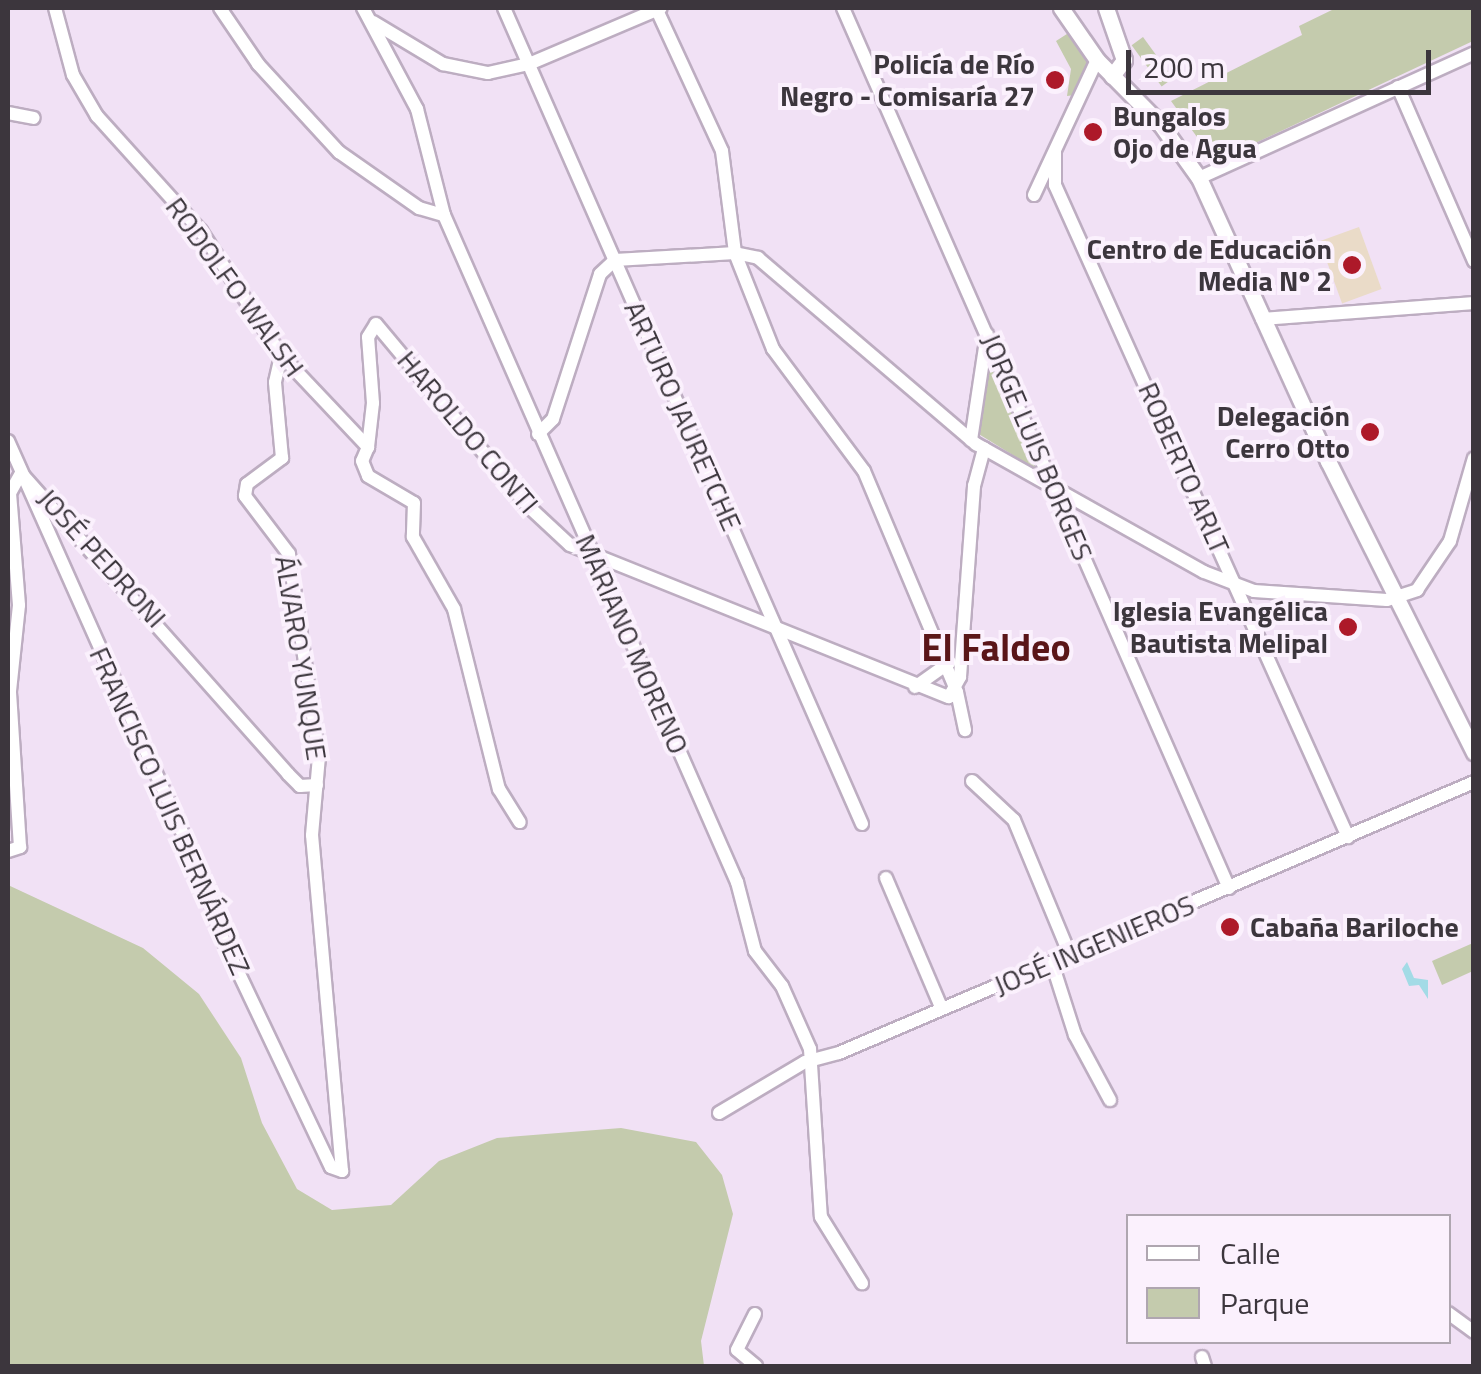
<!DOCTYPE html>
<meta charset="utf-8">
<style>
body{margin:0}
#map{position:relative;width:1481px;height:1374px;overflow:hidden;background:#f1e1f5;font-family:"Titillium Web",sans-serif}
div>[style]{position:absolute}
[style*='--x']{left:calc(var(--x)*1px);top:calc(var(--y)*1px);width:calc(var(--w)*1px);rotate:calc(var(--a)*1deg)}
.education>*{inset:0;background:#eadbc8;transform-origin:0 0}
.green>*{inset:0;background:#c4cbad;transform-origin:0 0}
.water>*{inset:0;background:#a3dbe6}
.roads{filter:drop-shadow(2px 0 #bdadc1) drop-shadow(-2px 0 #bdadc1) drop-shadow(0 2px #bdadc1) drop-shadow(0 -2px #bdadc1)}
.minor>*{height:12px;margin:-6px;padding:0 6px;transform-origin:6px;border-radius:6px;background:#fff}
.major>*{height:15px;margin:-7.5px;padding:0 7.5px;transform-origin:7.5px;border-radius:7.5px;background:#fff}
.dots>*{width:28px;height:28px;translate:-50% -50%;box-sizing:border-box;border:5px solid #fbf1fd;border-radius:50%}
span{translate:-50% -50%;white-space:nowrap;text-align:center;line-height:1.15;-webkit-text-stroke:8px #fbf1fd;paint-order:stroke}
.poi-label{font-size:28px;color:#3c363d;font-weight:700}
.right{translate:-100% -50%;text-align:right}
.left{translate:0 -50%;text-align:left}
.street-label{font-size:28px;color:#3c363d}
.district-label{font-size:38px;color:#5a1518;font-weight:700}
.frame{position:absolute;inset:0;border:10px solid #3c363d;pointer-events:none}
.legend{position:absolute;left:1126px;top:1214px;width:325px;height:130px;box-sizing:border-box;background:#fbf1fd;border:2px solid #afa6b0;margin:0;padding:12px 18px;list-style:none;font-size:30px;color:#3c363d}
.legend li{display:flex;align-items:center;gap:20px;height:50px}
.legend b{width:50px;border:2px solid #afa6b0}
.scale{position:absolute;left:1126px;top:50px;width:305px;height:45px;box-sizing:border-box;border:5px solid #3c363d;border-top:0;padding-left:12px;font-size:30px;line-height:35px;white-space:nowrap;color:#3c363d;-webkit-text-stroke:8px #fbf1fd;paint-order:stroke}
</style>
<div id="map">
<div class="education">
<i style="left:1359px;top:227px;width:66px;height:42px;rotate:70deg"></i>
</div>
<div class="green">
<i style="clip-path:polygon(1336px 8px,1473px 8px,1473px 41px,1215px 162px,1171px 101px,1302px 35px,1299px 26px)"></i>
<i style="clip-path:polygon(1070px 32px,1092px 61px,1075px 95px,1067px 96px,1071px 69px,1056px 41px)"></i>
<i style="left:1143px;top:37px;width:51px;height:14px;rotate:54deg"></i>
<i style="clip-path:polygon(991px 350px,1047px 476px,977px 433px)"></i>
<i style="clip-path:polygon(8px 885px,143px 948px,199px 994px,241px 1058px,262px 1123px,297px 1189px,332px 1210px,391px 1205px,439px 1161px,497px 1138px,621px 1128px,696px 1142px,722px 1175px,733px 1214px,701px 1341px,704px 1366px,8px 1366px)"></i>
<i style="clip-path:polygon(1473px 943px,1473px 971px,1442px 985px,1432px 961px)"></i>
</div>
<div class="water">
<i style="clip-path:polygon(1407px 962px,1414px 978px,1428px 980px,1428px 999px,1419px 985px,1409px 986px,1402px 969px)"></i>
</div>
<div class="roads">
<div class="minor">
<i style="--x:55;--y:8;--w:69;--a:75"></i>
<i style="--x:73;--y:75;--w:48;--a:59.7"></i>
<i style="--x:97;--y:116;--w:155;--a:47.9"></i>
<i style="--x:201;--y:231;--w:148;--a:57.2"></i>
<i style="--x:281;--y:355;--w:127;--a:46.6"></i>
<i style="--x:368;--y:447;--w:15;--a:113"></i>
<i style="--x:362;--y:461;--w:16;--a:68"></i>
<i style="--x:368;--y:476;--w:53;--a:30.4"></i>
<i style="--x:414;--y:503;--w:34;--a:92"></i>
<i style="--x:413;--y:537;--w:83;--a:60.3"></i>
<i style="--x:454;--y:609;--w:186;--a:76"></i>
<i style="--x:499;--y:789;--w:39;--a:58"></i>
<i style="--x:220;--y:8;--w:68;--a:55.8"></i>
<i style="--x:258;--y:64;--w:120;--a:47.4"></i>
<i style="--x:339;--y:152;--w:98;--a:35"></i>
<i style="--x:419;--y:208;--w:26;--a:16"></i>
<i style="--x:363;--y:8;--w:115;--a:61.9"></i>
<i style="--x:417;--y:109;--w:109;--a:75.7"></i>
<i style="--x:444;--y:215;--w:729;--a:66.29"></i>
<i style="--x:737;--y:882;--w:71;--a:75.4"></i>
<i style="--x:755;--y:951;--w:44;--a:52.4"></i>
<i style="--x:782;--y:986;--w:69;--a:66"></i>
<i style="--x:810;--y:1049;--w:168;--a:86.3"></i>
<i style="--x:821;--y:1217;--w:78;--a:58.2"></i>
<i style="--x:504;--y:8;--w:891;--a:66.31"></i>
<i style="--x:656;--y:8;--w:157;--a:65.2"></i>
<i style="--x:722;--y:151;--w:103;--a:82.7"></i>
<i style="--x:735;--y:253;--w:103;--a:68.4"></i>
<i style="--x:773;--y:349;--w:152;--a:53.3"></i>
<i style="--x:864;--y:471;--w:240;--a:67.2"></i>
<i style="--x:957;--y:692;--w:39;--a:78"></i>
<i style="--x:843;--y:8;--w:961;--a:66.32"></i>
<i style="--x:373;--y:22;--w:82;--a:31"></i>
<i style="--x:443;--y:64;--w:46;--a:11.3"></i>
<i style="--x:488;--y:73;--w:42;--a:-12.4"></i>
<i style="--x:529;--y:64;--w:143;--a:-23"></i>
<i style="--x:1398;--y:87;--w:190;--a:66.4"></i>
<i style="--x:8;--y:113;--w:26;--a:11"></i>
<i style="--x:1055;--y:152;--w:33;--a:90"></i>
<i style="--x:1055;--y:185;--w:715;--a:65.8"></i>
<i style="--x:1199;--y:178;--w:302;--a:-24.4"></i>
<i style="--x:1034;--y:195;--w:149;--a:-65"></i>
<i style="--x:1262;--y:319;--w:213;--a:-4.3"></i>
<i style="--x:538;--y:434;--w:21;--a:-45"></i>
<i style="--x:553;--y:419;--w:152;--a:-72"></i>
<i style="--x:600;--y:274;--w:21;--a:-43"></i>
<i style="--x:615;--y:260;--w:120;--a:-3.3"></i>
<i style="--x:735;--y:253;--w:24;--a:12"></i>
<i style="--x:758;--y:258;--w:287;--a:40.5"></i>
<i style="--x:976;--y:444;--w:261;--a:29.3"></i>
<i style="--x:1204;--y:572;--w:53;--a:20.8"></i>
<i style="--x:1254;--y:591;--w:133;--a:3.9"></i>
<i style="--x:1387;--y:600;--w:32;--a:-18"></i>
<i style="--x:1417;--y:590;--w:59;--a:-56"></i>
<i style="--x:1450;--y:541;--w:86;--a:-73.9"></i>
<i style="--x:971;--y:440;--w:107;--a:-81.4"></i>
<i style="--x:8;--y:441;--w:480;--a:66"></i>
<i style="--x:203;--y:880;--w:65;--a:71.3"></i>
<i style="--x:224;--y:942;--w:249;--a:64.6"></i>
<i style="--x:331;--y:1167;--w:12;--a:20"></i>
<i style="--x:342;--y:1171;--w:337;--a:-95.1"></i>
<i style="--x:312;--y:835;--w:78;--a:-84.9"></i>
<i style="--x:319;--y:757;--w:205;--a:-98.4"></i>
<i style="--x:289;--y:554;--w:73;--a:-127.2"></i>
<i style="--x:245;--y:496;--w:12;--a:-81"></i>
<i style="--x:247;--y:484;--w:44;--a:-36.6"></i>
<i style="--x:282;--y:458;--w:76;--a:-95.3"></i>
<i style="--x:275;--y:382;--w:28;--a:-77"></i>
<i style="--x:368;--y:447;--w:44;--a:-83.5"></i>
<i style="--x:373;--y:403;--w:66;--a:-94.3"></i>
<i style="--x:368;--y:337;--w:15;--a:-58"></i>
<i style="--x:376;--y:324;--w:237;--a:50.1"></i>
<i style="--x:528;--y:506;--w:57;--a:42.9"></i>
<i style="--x:570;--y:545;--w:408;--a:21.9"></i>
<i style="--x:949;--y:697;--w:23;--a:-61"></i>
<i style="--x:960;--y:677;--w:192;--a:-85.8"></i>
<i style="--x:974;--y:486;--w:39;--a:-75"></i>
<i style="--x:915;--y:687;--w:43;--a:-35.5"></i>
<i style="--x:972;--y:781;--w:57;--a:42.9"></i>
<i style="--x:1014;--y:820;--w:146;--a:67.5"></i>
<i style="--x:8;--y:851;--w:13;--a:-18"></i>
<i style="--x:20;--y:847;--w:156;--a:-93.7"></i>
<i style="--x:10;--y:691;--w:86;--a:-84"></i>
<i style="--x:19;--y:605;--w:112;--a:-94.6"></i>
<i style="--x:10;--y:493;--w:23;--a:-61"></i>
<i style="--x:21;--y:473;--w:402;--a:48.4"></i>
<i style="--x:288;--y:774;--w:17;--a:45"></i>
<i style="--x:300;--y:786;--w:17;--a:-3"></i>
<i style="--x:886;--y:878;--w:142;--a:66.9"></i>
<i style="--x:1052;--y:963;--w:76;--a:72.3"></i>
<i style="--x:1075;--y:1035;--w:74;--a:61.7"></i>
<i style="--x:719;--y:1113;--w:100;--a:-30.7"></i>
<i style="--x:805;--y:1062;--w:35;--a:-15"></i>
<i style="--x:839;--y:1053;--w:690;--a:-23.11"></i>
<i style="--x:1448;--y:1313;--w:32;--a:36"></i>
<i style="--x:755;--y:1314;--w:40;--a:116.6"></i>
<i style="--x:737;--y:1350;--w:25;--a:40"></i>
<i style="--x:1202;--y:1357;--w:9;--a:72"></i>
</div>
<div class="major">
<i style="--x:1061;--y:8;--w:63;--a:55.3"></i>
<i style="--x:1097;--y:60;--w:91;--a:45.4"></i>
<i style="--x:1161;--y:125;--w:65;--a:54.4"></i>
<i style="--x:1199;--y:178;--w:311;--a:65.5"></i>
<i style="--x:1328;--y:461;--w:326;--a:63.4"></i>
<i style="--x:1106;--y:8;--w:55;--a:70.9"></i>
<i style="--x:1124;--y:60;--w:20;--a:127"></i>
</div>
</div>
<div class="dots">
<i style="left:1055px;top:80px;background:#ad1929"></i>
<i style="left:1093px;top:132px;background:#ad1929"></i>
<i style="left:1352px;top:265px;background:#ad1929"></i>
<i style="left:1370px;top:432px;background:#ad1929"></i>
<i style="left:1348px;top:627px;background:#ad1929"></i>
<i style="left:1230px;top:927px;background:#ad1929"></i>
</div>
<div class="poi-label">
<span class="right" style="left:1035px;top:80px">Policía de Río<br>Negro - Comisaría 27</span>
<span class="left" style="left:1113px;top:132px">Bungalos<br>Ojo de Agua</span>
<span class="right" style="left:1332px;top:265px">Centro de Educación<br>Media Nº 2</span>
<span class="right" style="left:1350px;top:432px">Delegación<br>Cerro Otto</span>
<span class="right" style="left:1328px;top:627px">Iglesia Evangélica<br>Bautista Melipal</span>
<span class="left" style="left:1250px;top:927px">Cabaña Bariloche</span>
</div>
<div class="street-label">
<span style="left:235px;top:287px;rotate:54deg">RODOLFO WALSH</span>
<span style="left:683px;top:416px;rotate:66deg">ARTURO JAURETCHE</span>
<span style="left:468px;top:432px;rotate:50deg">HAROLDO CONTI</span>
<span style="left:1037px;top:447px;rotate:67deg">JORGE LUIS BORGES</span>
<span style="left:1184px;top:468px;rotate:66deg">ROBERTO ARLT</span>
<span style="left:102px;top:558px;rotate:48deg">JOSÉ PEDRONI</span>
<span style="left:632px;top:644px;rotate:66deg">MARIANO MORENO</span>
<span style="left:301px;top:658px;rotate:81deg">ÁLVARO YUNQUE</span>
<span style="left:170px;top:811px;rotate:66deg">FRANCISCO LUIS BERNÁRDEZ</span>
<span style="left:1094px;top:945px;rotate:-23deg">JOSÉ INGENIEROS</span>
</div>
<div class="district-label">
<span style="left:996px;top:648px">El Faldeo</span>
</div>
<div class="frame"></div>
<ul class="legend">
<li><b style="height:12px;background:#fff"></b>Calle</li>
<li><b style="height:28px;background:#c4cbad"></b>Parque</li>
</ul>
<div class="scale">200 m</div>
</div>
